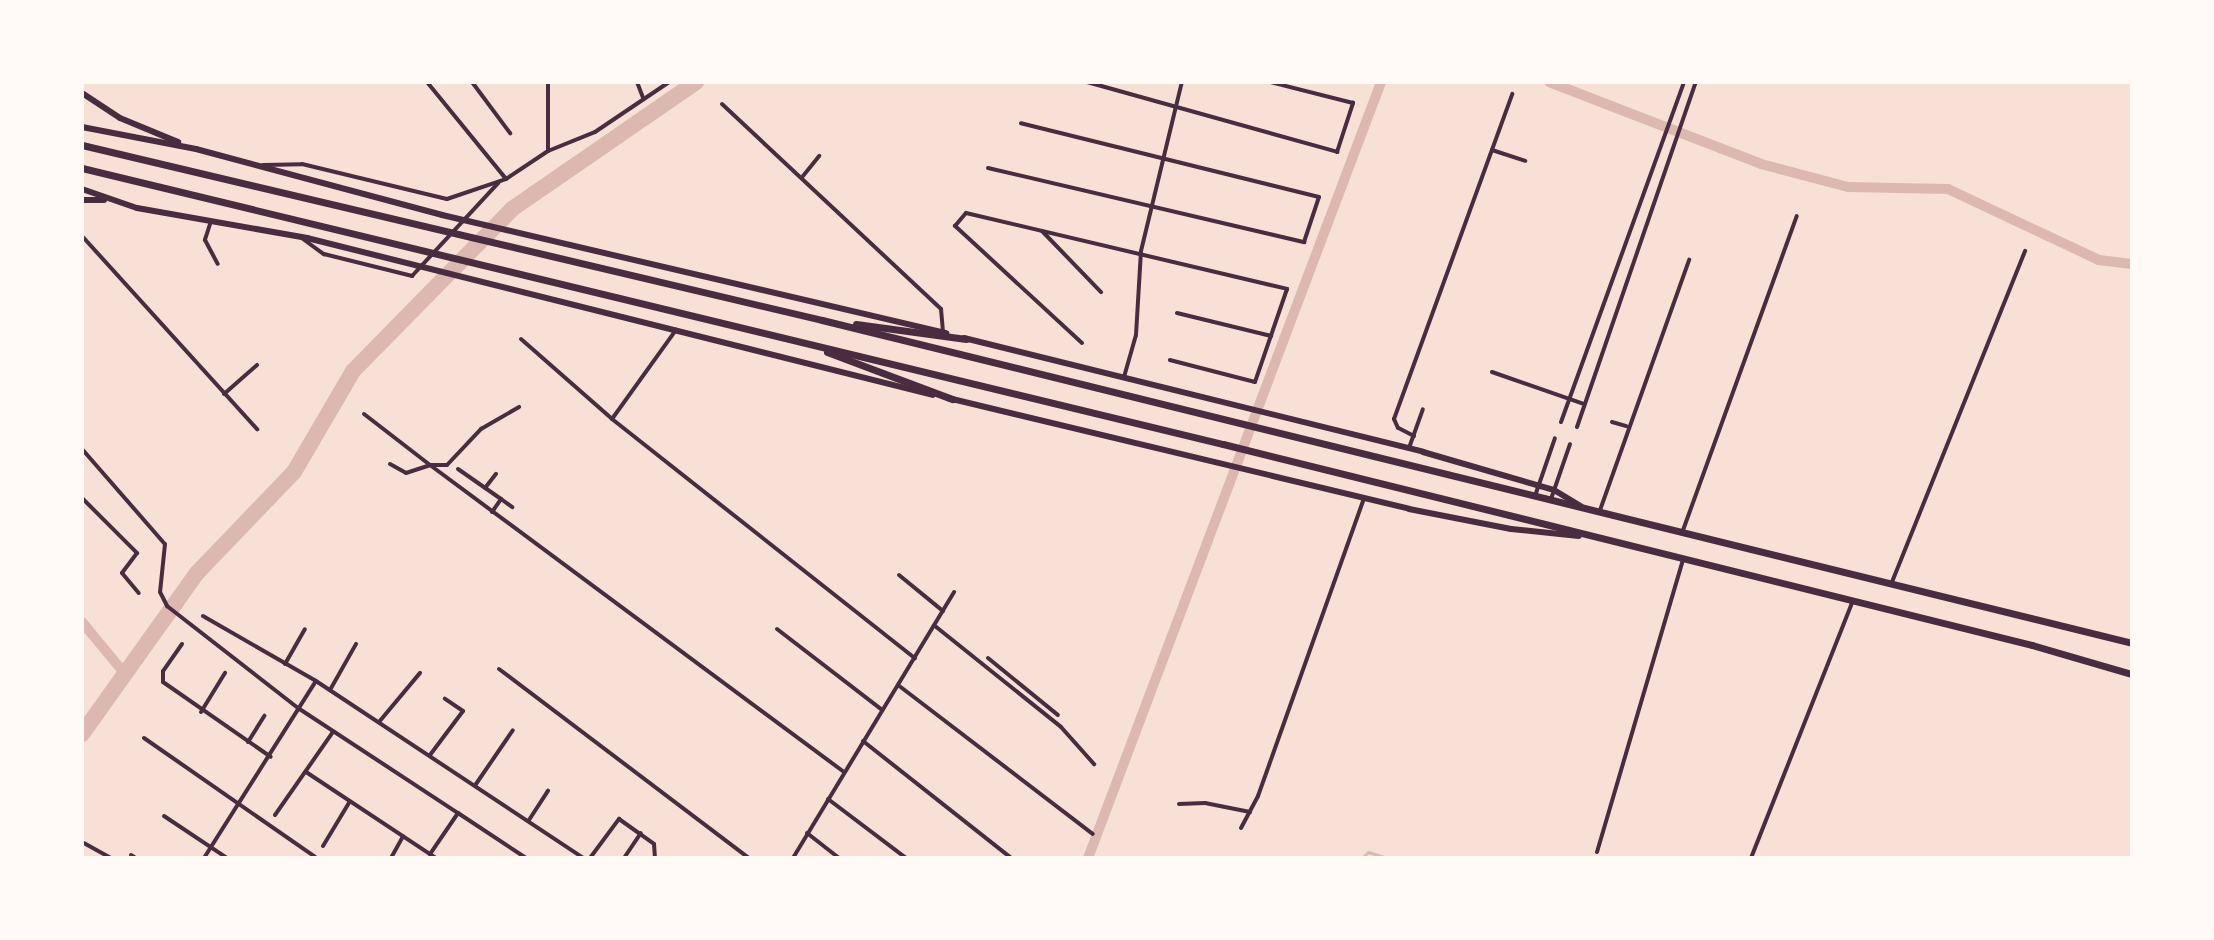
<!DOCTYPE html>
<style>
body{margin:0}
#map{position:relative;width:2214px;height:940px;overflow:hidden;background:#f7e1d7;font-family:Quicksand,sans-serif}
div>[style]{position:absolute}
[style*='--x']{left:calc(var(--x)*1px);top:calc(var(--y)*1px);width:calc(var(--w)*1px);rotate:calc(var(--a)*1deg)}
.stream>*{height:3px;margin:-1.5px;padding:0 1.5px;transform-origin:1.5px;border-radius:1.5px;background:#dcb8b0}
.canal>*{height:10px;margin:-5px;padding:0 5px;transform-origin:5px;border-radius:5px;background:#dcb8b0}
.river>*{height:16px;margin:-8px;padding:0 8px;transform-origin:8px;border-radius:8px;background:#dcb8b0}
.minor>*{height:4px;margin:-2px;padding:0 2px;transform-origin:2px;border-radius:2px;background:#4a2c40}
.secondary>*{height:6px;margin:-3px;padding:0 3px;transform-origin:3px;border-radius:3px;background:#4a2c40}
.primary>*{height:7px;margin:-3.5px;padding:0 3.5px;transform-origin:3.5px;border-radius:3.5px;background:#4a2c40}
span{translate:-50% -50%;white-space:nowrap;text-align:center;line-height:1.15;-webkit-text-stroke:8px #fffaf5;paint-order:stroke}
.frame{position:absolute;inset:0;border:84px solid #fffaf5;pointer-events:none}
</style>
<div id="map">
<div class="stream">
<i style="--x:1362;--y:858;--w:8;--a:-45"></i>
<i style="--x:1368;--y:852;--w:21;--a:17"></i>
</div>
<div class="canal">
<i style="--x:1549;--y:82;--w:227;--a:21.1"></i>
<i style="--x:1761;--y:164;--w:90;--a:14.8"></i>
<i style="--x:1848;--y:187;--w:100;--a:1.1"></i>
<i style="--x:1948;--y:189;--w:167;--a:25.2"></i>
<i style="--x:2099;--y:260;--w:33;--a:7"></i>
<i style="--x:82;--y:622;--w:67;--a:50.4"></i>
<i style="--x:1088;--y:858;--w:829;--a:-69.31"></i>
</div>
<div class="river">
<i style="--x:82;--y:734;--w:198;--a:-54.5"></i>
<i style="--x:197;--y:573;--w:140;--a:-46.2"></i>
<i style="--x:294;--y:472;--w:117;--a:-59.7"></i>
<i style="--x:353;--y:371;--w:227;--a:-45.5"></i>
<i style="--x:512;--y:209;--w:224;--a:-34.6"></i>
</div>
<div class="minor">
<i style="--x:427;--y:82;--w:125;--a:50.8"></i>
<i style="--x:472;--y:82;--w:64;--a:53.3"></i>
<i style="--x:548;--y:82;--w:69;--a:90"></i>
<i style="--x:637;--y:82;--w:17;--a:69"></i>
<i style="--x:1087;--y:82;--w:260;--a:15.6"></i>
<i style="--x:1337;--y:152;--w:52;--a:-71.9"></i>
<i style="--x:1353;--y:103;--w:86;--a:-165.8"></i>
<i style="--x:722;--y:104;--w:300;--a:43.1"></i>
<i style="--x:941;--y:309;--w:24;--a:85"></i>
<i style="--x:1492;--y:150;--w:35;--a:18"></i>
<i style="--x:263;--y:165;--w:39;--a:-1"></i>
<i style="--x:302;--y:164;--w:149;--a:13.6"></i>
<i style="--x:447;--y:199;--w:62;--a:-18.7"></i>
<i style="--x:506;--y:179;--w:50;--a:-33.7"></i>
<i style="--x:548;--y:151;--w:51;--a:-22"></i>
<i style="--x:595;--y:132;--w:89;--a:-34"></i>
<i style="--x:988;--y:168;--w:325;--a:13.2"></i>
<i style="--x:1304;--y:242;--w:47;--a:-71.6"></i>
<i style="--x:1319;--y:197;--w:307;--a:-166.1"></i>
<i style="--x:803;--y:176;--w:26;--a:-51"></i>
<i style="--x:211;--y:221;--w:20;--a:108"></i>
<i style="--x:205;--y:240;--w:27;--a:62"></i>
<i style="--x:1042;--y:231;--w:85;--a:46"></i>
<i style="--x:82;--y:236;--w:261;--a:47.8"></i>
<i style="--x:303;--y:239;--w:26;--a:36"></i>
<i style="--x:324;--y:254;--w:91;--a:14"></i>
<i style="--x:412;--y:276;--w:127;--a:-47.2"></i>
<i style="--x:1177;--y:313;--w:97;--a:13.7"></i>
<i style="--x:521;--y:339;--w:121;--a:41.3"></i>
<i style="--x:612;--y:419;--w:386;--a:38.3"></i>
<i style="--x:1082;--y:343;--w:173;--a:-137.3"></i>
<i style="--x:955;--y:226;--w:17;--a:-50"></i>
<i style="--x:966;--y:213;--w:330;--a:13.3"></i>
<i style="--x:1287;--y:289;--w:98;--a:109"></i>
<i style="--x:1255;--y:382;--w:88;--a:-165.5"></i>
<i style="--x:1492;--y:372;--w:97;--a:19.2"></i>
<i style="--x:1124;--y:377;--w:44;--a:-74.1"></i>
<i style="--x:1136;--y:335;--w:84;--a:-86.6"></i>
<i style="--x:1141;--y:251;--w:174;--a:-76.4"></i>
<i style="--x:224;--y:394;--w:44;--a:-41.3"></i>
<i style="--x:364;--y:414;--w:83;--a:37.7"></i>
<i style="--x:430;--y:465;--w:17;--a:0"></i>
<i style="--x:447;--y:465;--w:50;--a:-46.6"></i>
<i style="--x:481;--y:429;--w:44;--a:-30.1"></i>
<i style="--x:612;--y:419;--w:110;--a:-54.3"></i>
<i style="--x:1561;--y:422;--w:362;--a:-70.1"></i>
<i style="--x:1612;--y:422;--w:15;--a:16"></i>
<i style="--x:1577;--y:427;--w:365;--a:-71"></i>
<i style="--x:1414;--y:436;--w:18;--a:-153"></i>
<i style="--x:1398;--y:428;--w:10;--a:-114"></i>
<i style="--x:1394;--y:419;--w:346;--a:-70"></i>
<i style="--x:1409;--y:448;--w:41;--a:-70.3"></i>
<i style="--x:82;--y:449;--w:126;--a:48.9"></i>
<i style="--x:165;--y:544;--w:48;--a:95.9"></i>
<i style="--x:160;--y:592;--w:16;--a:63"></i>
<i style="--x:167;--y:606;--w:166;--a:37.9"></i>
<i style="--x:298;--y:708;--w:191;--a:33.3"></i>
<i style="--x:458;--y:813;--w:50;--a:124.3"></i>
<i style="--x:390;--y:464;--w:18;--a:29"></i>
<i style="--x:406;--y:473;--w:25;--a:-18"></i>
<i style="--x:430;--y:465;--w:515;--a:36.56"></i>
<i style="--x:458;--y:469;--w:52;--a:34.9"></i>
<i style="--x:485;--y:488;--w:18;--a:-52"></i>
<i style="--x:1535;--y:496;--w:61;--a:-71"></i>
<i style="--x:82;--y:498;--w:78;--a:45"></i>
<i style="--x:137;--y:553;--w:25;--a:127"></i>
<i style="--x:122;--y:573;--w:26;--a:50"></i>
<i style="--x:1551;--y:499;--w:58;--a:-70.9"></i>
<i style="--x:492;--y:512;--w:16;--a:-55"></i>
<i style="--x:501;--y:499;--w:14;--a:36"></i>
<i style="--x:1599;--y:513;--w:269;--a:-70.4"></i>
<i style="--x:1682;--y:533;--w:337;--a:-70.1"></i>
<i style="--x:899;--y:575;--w:57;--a:39.3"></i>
<i style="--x:1892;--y:582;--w:357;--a:-68.1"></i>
<i style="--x:203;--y:616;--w:130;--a:29.9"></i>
<i style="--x:316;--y:681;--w:320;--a:33.5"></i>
<i style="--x:935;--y:626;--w:161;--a:38.7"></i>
<i style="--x:1061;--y:727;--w:50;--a:48.3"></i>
<i style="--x:777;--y:629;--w:133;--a:37.6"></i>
<i style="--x:182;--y:644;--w:33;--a:125"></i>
<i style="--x:163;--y:671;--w:11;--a:90"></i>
<i style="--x:163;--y:682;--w:131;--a:34.8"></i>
<i style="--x:988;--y:658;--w:90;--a:39.2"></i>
<i style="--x:285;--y:664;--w:40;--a:-60.3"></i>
<i style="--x:499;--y:669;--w:313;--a:37.1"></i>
<i style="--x:898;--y:685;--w:245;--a:37.4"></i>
<i style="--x:330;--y:690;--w:53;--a:-60.5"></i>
<i style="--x:201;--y:712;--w:46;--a:-58.4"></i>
<i style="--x:379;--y:722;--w:64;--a:-50.1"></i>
<i style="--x:144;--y:738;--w:208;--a:34.8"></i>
<i style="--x:863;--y:741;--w:189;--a:38.3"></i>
<i style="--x:248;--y:742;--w:31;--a:-58"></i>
<i style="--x:430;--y:755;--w:55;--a:-53.1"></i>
<i style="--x:463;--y:711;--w:22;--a:-146"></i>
<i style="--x:306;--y:772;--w:156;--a:33.5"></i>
<i style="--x:476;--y:784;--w:65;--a:-55.6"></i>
<i style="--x:828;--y:799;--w:98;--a:37.1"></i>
<i style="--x:1179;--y:804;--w:26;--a:-2"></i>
<i style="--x:1205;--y:803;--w:46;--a:11.3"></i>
<i style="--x:458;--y:813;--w:82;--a:33.5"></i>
<i style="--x:275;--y:815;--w:101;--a:-55.1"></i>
<i style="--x:164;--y:816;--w:76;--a:33.7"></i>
<i style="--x:529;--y:820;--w:35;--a:-57"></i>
<i style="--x:1241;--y:828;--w:36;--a:-62"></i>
<i style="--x:1258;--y:796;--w:315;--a:-70.4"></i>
<i style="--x:807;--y:833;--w:41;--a:38"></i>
<i style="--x:82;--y:842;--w:33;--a:29"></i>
<i style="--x:323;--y:846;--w:52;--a:-59"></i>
<i style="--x:1597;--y:852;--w:305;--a:-73.6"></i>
<i style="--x:131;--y:855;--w:6;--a:31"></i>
<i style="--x:204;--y:858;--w:209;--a:-57.7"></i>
<i style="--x:391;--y:858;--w:25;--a:-61"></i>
<i style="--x:590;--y:858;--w:49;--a:-53.4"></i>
<i style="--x:619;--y:819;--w:43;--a:35.5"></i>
<i style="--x:654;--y:844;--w:14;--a:86"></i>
<i style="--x:624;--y:858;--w:30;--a:-56"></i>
<i style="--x:793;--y:858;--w:311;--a:-58.8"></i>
<i style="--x:1751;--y:858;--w:277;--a:-68.4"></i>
</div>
<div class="secondary">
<i style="--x:82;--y:93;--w:45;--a:33.3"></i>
<i style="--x:120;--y:118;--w:63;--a:22.5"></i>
<i style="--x:82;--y:127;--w:116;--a:10.9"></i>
<i style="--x:196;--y:149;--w:255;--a:15"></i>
<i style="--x:442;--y:215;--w:518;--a:13.18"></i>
<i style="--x:82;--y:189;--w:58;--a:19.1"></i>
<i style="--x:137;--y:208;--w:173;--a:10"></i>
<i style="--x:307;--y:238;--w:645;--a:14.08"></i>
<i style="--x:82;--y:200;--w:22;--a:0"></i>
<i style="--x:964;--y:338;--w:473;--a:13.9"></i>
<i style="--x:1423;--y:452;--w:136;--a:16.2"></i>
<i style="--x:1554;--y:490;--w:31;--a:31"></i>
<i style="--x:948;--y:398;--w:474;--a:13.5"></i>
<i style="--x:1409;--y:509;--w:104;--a:11.1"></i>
<i style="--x:1511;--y:529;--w:68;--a:5.9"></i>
</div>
<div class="primary">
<i style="--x:82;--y:145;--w:760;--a:13.31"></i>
<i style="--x:822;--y:320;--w:1349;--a:13.85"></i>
<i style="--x:82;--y:168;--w:1174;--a:13.6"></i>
<i style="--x:1223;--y:444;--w:834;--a:13.95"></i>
<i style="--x:2032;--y:645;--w:104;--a:16.2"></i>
<i style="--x:856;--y:324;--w:111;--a:7.8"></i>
<i style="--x:827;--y:352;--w:134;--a:20.6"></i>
</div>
<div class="frame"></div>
</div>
